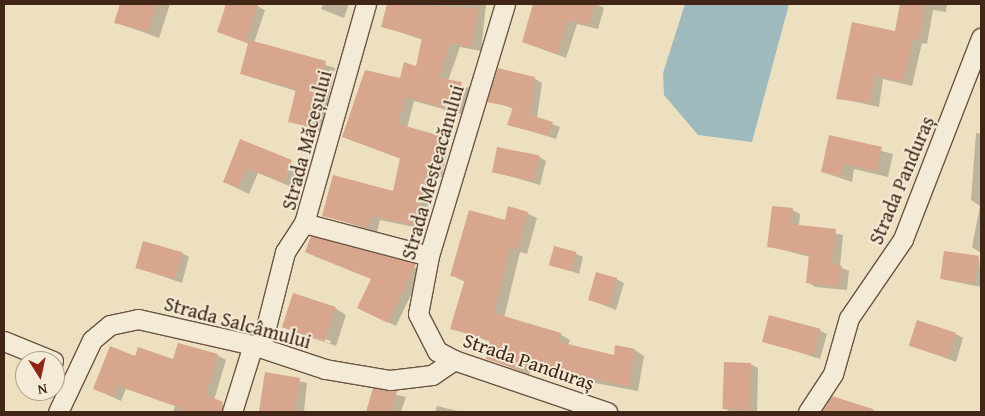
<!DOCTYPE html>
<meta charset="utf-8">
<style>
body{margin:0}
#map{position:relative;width:985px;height:416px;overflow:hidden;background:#ede0c1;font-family:"Gentium Book Plus",serif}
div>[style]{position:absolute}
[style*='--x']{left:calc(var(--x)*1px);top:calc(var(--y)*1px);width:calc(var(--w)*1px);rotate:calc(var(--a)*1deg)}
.water>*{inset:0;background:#9ebabd}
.shadow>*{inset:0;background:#0003}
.building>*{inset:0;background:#d8a68d;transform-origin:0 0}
.roads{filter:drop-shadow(1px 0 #6c5442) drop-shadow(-1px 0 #6c5442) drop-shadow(0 1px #6c5442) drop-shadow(0 -1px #6c5442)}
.minor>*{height:19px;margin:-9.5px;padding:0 9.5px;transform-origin:9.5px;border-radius:9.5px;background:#f3ebd7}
span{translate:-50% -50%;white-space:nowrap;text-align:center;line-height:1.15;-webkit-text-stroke:4px #f3ebd7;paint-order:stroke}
.street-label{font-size:20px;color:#412617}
.frame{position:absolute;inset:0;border:5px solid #412617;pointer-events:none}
.north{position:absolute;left:15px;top:351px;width:50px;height:50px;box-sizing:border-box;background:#f3ebd7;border:1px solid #ac9c8a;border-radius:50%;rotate:170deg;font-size:14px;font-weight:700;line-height:20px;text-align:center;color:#412617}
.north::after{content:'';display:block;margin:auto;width:18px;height:22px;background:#8f2418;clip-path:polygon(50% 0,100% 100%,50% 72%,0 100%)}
</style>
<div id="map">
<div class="water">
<i style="clip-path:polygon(685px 4px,789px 4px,752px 142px,698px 135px,664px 95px,663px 73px)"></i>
</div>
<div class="shadow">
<i style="clip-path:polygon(121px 4px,170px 4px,159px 38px,115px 22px)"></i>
<i style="clip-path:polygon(227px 4px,253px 4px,265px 10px,254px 43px,335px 68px,321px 132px,289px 121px,296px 91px,241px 74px,249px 44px,218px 32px)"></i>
<i style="clip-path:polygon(323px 4px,349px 4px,344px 18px,321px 9px)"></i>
<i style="clip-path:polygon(389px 4px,486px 4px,481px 51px,460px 47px,448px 81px,470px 88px,461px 114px,414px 101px,407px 128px,449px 142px,442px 177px,434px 176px,424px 229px,380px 220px,377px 232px,323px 215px,394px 193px,401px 159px,343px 137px,417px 67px,423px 40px,382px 26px)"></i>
<i style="clip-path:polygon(534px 4px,596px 4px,604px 8px,598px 29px,577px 24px,566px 58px,523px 42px)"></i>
<i style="clip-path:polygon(901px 4px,947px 4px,946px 12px,933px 10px,927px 44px,922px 43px,912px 86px,883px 79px,879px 107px,838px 98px,896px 33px)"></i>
<i style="clip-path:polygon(534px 78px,542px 83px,537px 118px,560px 127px,556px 139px,509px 124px,514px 109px,497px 103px)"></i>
<i style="clip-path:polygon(976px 133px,981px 134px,981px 253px,972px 247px,980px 206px,971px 200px)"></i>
<i style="clip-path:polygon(830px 137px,893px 154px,888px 177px,854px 169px,852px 182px,822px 172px)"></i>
<i style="clip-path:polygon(241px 141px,302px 168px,294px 188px,258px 173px,249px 194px,224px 182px)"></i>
<i style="clip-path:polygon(538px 156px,546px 161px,540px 185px,491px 171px)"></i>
<i style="clip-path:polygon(792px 210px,800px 214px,799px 226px,843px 235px,840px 267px,849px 271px,847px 290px,815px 287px,808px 282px,810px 257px,768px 246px)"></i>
<i style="clip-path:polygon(527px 213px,537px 218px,527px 254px,520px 252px,504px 318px,560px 334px,570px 340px,568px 345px,615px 356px,635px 350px,644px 356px,638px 391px,530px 371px,529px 375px,487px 358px,491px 342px,452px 328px,465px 282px,451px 275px,505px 221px)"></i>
<i style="clip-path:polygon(311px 238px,423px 270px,396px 326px,366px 312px,372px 279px,314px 256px)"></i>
<i style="clip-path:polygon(182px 253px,189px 257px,182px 283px,136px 267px)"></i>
<i style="clip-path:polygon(575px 253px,583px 257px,579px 274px,550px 264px)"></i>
<i style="clip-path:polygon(979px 257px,981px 287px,941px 279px)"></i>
<i style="clip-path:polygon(616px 279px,624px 283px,616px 310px,590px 300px)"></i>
<i style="clip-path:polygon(evenodd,335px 308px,346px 315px,336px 346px,284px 326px,335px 308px,294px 329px,331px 341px,330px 344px,294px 332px,294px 329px)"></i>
<i style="clip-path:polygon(819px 330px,827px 334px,820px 359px,763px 341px)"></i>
<i style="clip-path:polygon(956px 334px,963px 338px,956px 362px,910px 345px)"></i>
<i style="clip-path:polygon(217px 355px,226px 360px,214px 400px,230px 408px,228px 412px,173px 412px,175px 406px,126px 389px,121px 401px,95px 389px,136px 358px,174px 361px)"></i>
<i style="clip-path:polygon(750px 364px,758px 368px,757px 412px,731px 412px,724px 408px)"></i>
<i style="clip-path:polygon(266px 374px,307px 383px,304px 412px,261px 412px)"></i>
<i style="clip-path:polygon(374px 390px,406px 397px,401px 412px,367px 412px)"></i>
<i style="clip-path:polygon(833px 398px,879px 412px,826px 412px)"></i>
<i style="clip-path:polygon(437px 406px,462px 412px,435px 412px)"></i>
</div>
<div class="building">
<i style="clip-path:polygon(120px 4px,157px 4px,148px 32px,114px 23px)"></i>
<i style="clip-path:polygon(226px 4px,258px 4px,246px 42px,217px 32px)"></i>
<i style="clip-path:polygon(387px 4px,478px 8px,472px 47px,451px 43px,439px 78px,462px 82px,453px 110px,405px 97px,398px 124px,441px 136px,433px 173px,426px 172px,415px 225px,371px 216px,368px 228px,322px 216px,333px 175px,393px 191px,400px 158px,342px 137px,365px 70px,400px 78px,404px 62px,416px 66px,422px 38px,381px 27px)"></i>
<i style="clip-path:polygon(533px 4px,595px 4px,589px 25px,568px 20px,557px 54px,522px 42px)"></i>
<i style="clip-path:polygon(900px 4px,925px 4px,919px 40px,913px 39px,903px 82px,874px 75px,871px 103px,836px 99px,852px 22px,895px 31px)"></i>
<i style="clip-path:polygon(249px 40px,326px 61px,311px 127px,288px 122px,296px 89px,240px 74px)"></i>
<i style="clip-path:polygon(498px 68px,535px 77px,530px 115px,553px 122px,548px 136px,507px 125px,513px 107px,487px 102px)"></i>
<i style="clip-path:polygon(829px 135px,882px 147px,877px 171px,843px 164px,841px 176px,821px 172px)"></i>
<i style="clip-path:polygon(240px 139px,292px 160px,283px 182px,247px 168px,238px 188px,223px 182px)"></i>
<i style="left:497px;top:147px;width:43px;height:26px;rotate:11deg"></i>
<i style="clip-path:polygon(508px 206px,528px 212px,517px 250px,510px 248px,494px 313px,561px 333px,559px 342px,614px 355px,615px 345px,635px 349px,629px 387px,552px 369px,551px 373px,521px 366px,520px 370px,486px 359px,490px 340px,450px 329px,465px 279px,450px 276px,469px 210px,505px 220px)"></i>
<i style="clip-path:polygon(772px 206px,793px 208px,791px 224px,836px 229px,832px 264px,842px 266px,839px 287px,806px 283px,809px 254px,767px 247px)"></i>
<i style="clip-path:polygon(311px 236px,416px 264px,388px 323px,357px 308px,371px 279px,305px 252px)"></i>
<i style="left:143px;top:241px;width:41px;height:28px;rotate:16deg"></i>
<i style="left:554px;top:246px;width:23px;height:20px;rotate:15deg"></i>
<i style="left:944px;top:251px;width:35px;height:28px;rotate:8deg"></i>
<i style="left:596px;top:272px;width:22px;height:29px;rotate:16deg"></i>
<i style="left:293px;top:293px;width:45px;height:36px;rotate:18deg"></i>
<i style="left:769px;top:315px;width:53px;height:28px;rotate:15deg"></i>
<i style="left:917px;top:320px;width:41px;height:27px;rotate:18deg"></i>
<i style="clip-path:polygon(178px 343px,218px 354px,206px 395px,223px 402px,221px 412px,179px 412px,181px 408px,117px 385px,113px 397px,93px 389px,110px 346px,135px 356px,138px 347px,173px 359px)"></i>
<i style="left:724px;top:362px;width:27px;height:47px;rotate:2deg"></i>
<i style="clip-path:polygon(265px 372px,300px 378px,294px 412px,259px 411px)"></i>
<i style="clip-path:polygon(373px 388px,397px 391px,391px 412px,366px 412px)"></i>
<i style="clip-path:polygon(832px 396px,873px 409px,872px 412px,822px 412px)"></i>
</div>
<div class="roads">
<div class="minor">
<i style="--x:366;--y:4;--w:228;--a:105.8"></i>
<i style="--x:304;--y:223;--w:129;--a:14.8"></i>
<i style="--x:505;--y:4;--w:263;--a:106.8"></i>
<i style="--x:429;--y:256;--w:59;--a:100.7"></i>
<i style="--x:418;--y:314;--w:42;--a:62.8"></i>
<i style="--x:437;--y:351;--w:19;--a:28"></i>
<i style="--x:454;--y:360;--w:162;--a:18.8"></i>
<i style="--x:4;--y:341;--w:53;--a:22.2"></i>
<i style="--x:261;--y:347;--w:98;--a:-75.8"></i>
<i style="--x:285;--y:252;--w:35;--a:-57"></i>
<i style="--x:58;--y:412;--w:80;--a:-64.7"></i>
<i style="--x:92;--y:340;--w:23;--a:-40"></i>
<i style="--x:110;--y:325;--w:29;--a:-12"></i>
<i style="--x:138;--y:319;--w:118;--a:12.7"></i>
<i style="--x:253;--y:345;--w:76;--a:18.4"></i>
<i style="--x:325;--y:369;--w:66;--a:9.6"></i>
<i style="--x:390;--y:380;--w:42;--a:-6.8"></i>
<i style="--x:432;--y:375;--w:27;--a:-34"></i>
<i style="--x:232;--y:412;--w:70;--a:-72.6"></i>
<i style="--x:808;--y:412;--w:45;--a:-56.7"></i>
<i style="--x:833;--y:374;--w:58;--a:-74.1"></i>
<i style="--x:849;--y:318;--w:96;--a:-55.6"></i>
<i style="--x:903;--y:239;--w:216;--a:-68.8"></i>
</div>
</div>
<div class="street-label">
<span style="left:306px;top:140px;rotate:-75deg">Strada Măceșului</span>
<span style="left:432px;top:172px;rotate:-74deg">Strada Mesteacănului</span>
<span style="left:901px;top:180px;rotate:-67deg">Strada Panduraș</span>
<span style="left:238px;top:322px;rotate:15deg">Strada Salcâmului</span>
<span style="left:529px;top:361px;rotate:19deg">Strada Panduraș</span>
</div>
<div class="frame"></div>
<div class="north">N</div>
</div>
